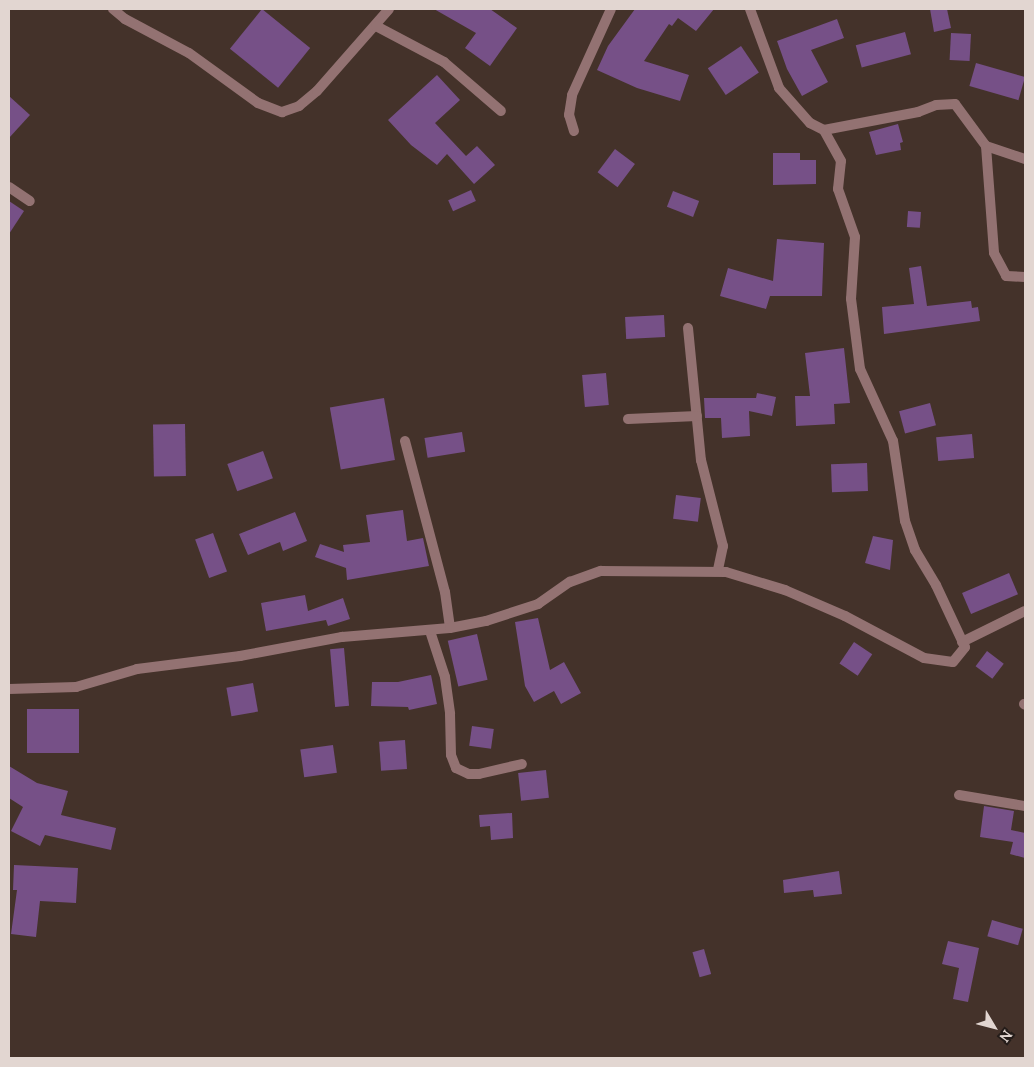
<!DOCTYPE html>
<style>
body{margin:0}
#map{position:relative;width:1034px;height:1067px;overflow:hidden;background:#44322a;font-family:Lora,serif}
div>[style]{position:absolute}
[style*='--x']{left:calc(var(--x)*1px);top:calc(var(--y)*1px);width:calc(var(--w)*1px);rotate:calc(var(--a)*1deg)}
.building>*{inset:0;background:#765087;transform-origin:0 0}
.minor>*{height:10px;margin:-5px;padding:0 5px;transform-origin:5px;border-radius:5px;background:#937272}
span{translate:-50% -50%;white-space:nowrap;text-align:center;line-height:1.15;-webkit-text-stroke:4.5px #241c19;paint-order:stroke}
.frame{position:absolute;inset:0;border:10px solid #e2d6d1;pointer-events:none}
.north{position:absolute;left:969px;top:1002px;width:50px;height:50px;-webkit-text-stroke:4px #241c19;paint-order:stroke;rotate:127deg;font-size:14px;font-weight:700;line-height:20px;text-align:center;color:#e2d6d1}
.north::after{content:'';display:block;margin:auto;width:18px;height:22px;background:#e2d6d1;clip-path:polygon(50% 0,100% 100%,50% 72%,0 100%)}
</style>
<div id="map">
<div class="building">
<i style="left:262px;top:9px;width:62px;height:51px;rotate:39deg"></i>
<i style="clip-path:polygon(434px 9px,490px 9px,517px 28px,490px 66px,465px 48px,476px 33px)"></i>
<i style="clip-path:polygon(635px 9px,714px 9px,696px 31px,678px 18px,672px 26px,669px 24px,644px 61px,689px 75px,680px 101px,637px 88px,597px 70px,608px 46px)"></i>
<i style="clip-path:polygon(930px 9px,947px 9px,951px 28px,934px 32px)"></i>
<i style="clip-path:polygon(837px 19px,844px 38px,811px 50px,828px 82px,802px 96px,787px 69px,777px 41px)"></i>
<i style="left:905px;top:32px;width:23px;height:51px;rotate:75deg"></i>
<i style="left:951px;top:33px;width:20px;height:27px;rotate:3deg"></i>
<i style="left:741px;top:46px;width:32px;height:40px;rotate:56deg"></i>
<i style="left:976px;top:63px;width:51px;height:24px;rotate:16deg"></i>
<i style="clip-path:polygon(437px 75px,460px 100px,435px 123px,466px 156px,477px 146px,495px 165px,474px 184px,447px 154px,437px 165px,411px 145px,388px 120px)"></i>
<i style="clip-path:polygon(9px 96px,30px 115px,9px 138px)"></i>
<i style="clip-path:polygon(898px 124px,903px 142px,900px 143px,901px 150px,876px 155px,869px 132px)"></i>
<i style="left:615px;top:149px;width:25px;height:29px;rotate:37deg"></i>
<i style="clip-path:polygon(773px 153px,800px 153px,800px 160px,816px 160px,816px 184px,773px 185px)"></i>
<i style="left:471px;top:190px;width:12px;height:25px;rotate:66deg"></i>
<i style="left:673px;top:191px;width:28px;height:17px;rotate:21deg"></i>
<i style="clip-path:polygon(9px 201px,24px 211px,9px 234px)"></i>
<i style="left:908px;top:211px;width:13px;height:16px;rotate:4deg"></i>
<i style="clip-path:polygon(777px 239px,824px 243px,822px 296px,770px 296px,766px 309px,720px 296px,728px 268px,773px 281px)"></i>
<i style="clip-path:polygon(921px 266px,927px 306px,971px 301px,972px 308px,978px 307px,980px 321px,884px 334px,882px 307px,914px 304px,909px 268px)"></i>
<i style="left:664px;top:315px;width:22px;height:39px;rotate:87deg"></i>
<i style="clip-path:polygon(844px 348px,850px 403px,834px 404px,835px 424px,796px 426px,795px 396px,810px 396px,805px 353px)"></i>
<i style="left:606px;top:373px;width:32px;height:24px;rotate:85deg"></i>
<i style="clip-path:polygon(757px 393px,776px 397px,772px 416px,749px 411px,750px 436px,722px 438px,721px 418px,705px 418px,704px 398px,756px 398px)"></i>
<i style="left:384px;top:398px;width:63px;height:55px;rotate:80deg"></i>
<i style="left:930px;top:403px;width:23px;height:32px;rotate:75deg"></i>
<i style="left:185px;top:424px;width:52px;height:32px;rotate:89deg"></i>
<i style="left:462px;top:432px;width:20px;height:38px;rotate:81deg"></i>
<i style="left:972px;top:434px;width:24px;height:36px;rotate:85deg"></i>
<i style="left:263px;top:451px;width:29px;height:38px;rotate:70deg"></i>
<i style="left:867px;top:463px;width:28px;height:36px;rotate:88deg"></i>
<i style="left:676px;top:495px;width:25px;height:24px;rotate:7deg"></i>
<i style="clip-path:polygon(403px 510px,407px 541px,423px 538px,429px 566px,347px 580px,346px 568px,315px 557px,320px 544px,344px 552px,343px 545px,370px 542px,366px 515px)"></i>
<i style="clip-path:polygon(295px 512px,307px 541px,283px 551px,280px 542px,248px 555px,239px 534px)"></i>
<i style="left:213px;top:533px;width:41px;height:19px;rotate:70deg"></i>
<i style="clip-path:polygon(873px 536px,893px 540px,890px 570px,865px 563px)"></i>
<i style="left:1009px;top:573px;width:23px;height:51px;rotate:67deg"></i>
<i style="clip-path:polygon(305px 595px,308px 611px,343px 598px,350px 619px,328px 626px,326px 620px,266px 631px,261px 603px)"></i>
<i style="clip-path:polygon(538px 618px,550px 670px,564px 662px,581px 693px,561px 704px,554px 691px,534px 702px,525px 686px,515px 622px)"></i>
<i style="left:477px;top:634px;width:47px;height:30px;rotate:77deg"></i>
<i style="left:854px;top:642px;width:22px;height:26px;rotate:34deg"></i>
<i style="left:344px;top:648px;width:58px;height:14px;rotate:85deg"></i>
<i style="left:987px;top:651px;width:21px;height:19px;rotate:37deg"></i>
<i style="clip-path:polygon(431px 675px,437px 704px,409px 710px,408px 707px,371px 706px,372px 682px,398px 682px)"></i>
<i style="left:253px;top:683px;width:29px;height:27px;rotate:80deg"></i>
<i style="left:27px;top:709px;width:52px;height:44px"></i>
<i style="left:472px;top:726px;width:22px;height:20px;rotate:8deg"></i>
<i style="left:405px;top:740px;width:29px;height:26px;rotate:86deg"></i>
<i style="left:333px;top:745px;width:28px;height:33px;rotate:82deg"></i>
<i style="clip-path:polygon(9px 766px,37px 783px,68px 791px,61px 815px,116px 828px,111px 850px,45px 835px,40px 846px,11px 831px,23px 807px,9px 798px)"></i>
<i style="left:546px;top:770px;width:28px;height:28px;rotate:84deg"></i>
<i style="clip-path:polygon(984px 806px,1014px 811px,1011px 830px,1025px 833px,1025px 858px,1010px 854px,1013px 842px,980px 837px)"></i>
<i style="clip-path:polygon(512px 813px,513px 838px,491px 840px,490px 826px,480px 827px,479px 815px)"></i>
<i style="clip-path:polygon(14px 865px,78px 868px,76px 903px,40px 901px,36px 937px,11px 934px,17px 890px,13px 890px)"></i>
<i style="clip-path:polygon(839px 871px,842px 894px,814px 897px,813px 890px,784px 893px,783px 880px)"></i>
<i style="left:992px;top:920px;width:32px;height:17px;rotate:16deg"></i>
<i style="clip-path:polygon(948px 941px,979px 948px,968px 1002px,953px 999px,959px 968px,942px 964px)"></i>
<i style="left:704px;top:949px;width:26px;height:12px;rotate:74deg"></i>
</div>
<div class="minor">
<i style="--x:113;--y:9;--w:16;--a:40"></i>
<i style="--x:125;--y:19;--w:72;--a:28"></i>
<i style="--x:189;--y:53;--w:85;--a:35.9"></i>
<i style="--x:258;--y:103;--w:26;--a:21"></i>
<i style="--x:282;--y:112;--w:18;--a:-19"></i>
<i style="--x:299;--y:106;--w:23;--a:-40"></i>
<i style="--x:317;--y:91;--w:109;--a:-48.7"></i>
<i style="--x:750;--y:9;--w:84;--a:69.8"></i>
<i style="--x:779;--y:88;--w:47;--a:48.5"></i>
<i style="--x:810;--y:123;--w:16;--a:27"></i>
<i style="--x:824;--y:130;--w:96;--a:-10.8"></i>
<i style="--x:918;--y:112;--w:19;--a:-21"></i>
<i style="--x:936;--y:105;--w:19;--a:-3"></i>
<i style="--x:955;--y:104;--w:52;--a:53.6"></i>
<i style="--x:986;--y:146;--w:41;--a:18.4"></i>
<i style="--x:376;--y:26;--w:77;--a:27.9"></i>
<i style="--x:444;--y:62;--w:75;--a:40.7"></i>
<i style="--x:574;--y:131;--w:17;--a:-107"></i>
<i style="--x:569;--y:115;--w:20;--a:-81"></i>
<i style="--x:572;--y:95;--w:94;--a:-65.6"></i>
<i style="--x:986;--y:146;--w:107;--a:85.7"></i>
<i style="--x:994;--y:253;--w:26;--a:62"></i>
<i style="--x:1006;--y:276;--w:19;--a:3"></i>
<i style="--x:9;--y:187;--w:25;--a:34"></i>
<i style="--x:688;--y:328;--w:133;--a:84.4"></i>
<i style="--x:701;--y:460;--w:89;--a:75.7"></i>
<i style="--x:723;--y:546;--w:25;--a:102"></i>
<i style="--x:628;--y:419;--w:69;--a:-2.5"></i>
<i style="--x:405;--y:441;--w:156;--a:75.2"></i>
<i style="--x:445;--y:592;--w:36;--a:82"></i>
<i style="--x:430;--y:631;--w:48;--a:71.9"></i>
<i style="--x:445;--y:677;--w:37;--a:82"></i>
<i style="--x:450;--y:714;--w:41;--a:88.6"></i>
<i style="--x:451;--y:755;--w:14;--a:69"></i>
<i style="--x:456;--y:768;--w:14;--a:25"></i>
<i style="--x:469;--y:774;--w:10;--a:0"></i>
<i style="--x:479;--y:774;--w:44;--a:-13.1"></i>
<i style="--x:962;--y:642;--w:70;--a:-26.2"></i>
<i style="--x:9;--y:689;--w:67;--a:-1.7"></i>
<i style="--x:76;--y:687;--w:64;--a:-16.4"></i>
<i style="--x:137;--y:669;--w:104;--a:-7.2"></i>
<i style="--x:240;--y:656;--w:104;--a:-10.6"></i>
<i style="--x:342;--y:637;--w:108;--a:-4.8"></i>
<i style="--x:450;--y:628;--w:37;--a:-11"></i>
<i style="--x:486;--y:621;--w:55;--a:-18.1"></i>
<i style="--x:538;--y:604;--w:39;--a:-35"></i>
<i style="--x:570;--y:582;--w:33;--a:-20"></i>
<i style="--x:601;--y:571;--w:125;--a:0.5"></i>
<i style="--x:726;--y:572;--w:62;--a:17"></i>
<i style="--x:785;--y:590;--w:65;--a:23.4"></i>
<i style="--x:845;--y:616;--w:89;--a:28"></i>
<i style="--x:924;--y:658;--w:29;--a:8"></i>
<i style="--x:953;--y:662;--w:19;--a:-51"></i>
<i style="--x:965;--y:647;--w:68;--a:-115.1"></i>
<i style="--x:936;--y:585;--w:41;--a:-121"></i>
<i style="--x:915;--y:550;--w:31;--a:-109"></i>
<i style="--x:905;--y:521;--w:81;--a:-98.5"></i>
<i style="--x:893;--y:441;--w:79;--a:-114.6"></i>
<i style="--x:860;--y:369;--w:71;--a:-97.3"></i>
<i style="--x:851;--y:299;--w:62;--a:-86.3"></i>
<i style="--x:855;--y:237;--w:51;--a:-109.5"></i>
<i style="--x:838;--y:189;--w:28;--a:-84"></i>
<i style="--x:841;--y:161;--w:35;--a:-119"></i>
<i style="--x:1024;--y:704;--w:1;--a:45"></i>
<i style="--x:959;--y:795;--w:67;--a:9.5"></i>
</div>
<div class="frame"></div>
<div class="north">N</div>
</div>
